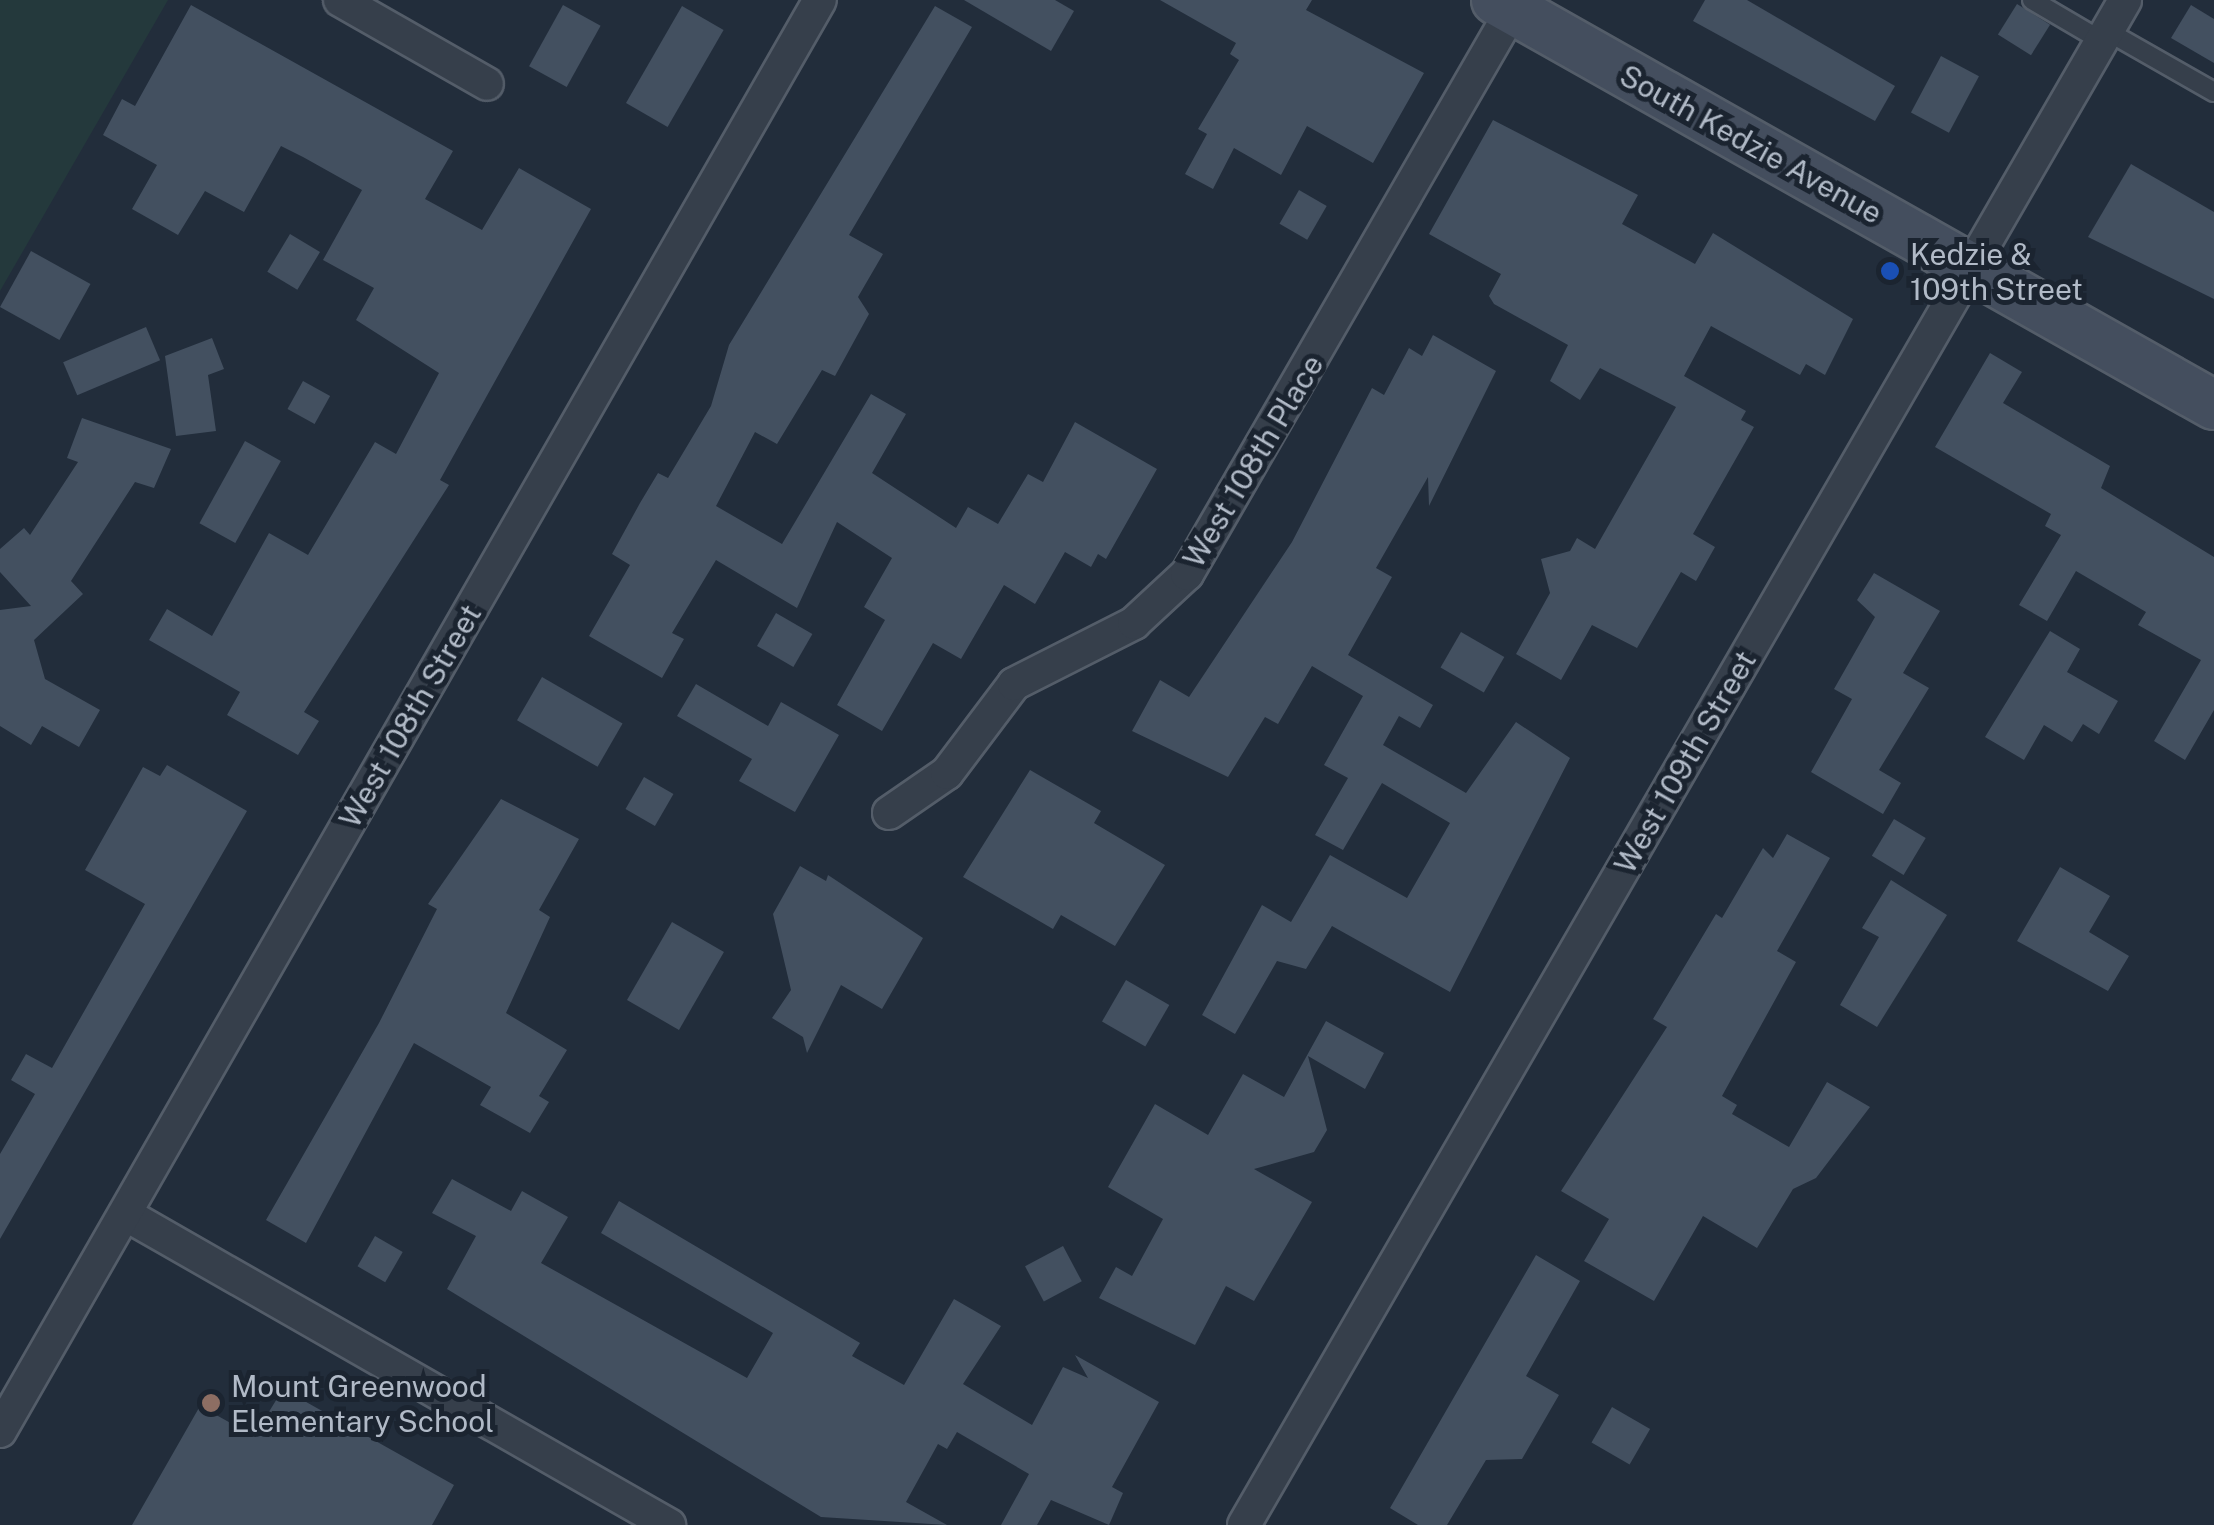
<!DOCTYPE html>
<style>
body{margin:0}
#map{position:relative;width:2214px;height:1525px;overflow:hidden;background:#222d3b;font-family:"Public Sans",sans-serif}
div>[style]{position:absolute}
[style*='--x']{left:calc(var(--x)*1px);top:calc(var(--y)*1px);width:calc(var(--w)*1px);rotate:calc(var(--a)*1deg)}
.green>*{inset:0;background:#24393c}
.building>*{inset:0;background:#435060;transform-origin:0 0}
.roads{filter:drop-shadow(2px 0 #545d69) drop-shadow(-2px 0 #545d69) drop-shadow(0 2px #545d69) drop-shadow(0 -2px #545d69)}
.service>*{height:18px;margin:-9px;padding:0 9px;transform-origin:9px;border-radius:9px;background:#363f4b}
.minor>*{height:32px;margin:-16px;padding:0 16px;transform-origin:16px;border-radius:16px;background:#363f4b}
.secondary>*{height:48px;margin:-24px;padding:0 24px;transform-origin:24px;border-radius:24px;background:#444e5e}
.dots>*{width:28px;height:28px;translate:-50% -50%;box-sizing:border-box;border:5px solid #1b2430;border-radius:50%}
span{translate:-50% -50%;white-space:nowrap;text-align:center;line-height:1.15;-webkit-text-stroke:10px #1b2430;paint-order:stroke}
.street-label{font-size:30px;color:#b1bac7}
.poi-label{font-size:30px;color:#b1bac7}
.left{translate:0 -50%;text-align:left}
</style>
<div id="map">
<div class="green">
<i style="clip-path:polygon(0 0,168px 0,0 291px)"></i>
</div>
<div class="building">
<i style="clip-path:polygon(964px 0,1055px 0,1074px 11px,1051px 51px)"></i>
<i style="clip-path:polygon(1160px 0,1312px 0,1306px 10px,1424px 73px,1373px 163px,1307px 126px,1281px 175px,1234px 148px,1213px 189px,1185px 174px,1207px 134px,1198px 129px,1239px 60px,1230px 54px,1236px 43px)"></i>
<i style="clip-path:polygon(1705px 0,1747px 0,1895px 86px,1875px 121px,1693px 21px)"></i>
<i style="left:2017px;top:4px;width:39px;height:36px;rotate:32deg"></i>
<i style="clip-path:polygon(191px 5px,453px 151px,425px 199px,482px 230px,519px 168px,591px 209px,440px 480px,449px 485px,304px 712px,319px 721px,298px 755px,227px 715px,240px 692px,149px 640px,167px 609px,212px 636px,269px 533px,308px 555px,375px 442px,396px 454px,439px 373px,356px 320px,374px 288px,323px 260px,362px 190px,303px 157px,281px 146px,244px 212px,205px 191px,178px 235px,132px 209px,157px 165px,103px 135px,122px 99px,135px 106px)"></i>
<i style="left:563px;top:5px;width:43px;height:70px;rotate:29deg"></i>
<i style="clip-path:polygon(2191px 5px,2214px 19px,2214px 63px,2171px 38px)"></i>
<i style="left:682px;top:6px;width:48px;height:112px;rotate:30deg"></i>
<i style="clip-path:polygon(935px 6px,972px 27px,849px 235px,883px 254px,858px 297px,869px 314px,835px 376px,822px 370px,777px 444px,755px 432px,716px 506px,782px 544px,871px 394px,906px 414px,872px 473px,956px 528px,968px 507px,998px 524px,1028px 474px,1043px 482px,1075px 422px,1157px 469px,1106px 559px,1098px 554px,1091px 567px,1065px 552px,1035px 604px,1004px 585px,961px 659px,933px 643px,882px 731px,837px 705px,885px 620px,864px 607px,892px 558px,837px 522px,797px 608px,716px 560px,672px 633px,684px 639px,662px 678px,589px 636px,630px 565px,612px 554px,640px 503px,658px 473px,668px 478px,711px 406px,729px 345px)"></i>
<i style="left:1941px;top:56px;width:43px;height:64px;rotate:28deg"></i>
<i style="clip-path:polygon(1493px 120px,1638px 195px,1622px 224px,1695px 264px,1713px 233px,1853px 319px,1825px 375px,1806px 364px,1800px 375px,1711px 326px,1684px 376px,1746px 411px,1741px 420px,1754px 427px,1693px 534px,1715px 547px,1696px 581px,1681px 572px,1637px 648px,1592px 625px,1561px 680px,1516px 654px,1550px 593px,1541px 559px,1570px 551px,1577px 538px,1595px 549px,1676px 407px,1600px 368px,1580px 400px,1550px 381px,1568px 345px,1494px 304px,1489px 296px,1501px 274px,1429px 234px)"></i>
<i style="clip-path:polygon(2131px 164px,2214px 212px,2214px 299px,2088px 237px)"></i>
<i style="left:1299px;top:190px;width:32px;height:39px;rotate:30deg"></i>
<i style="left:290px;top:234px;width:35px;height:44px;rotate:31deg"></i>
<i style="left:31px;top:251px;width:68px;height:64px;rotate:29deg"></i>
<i style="left:146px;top:327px;width:36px;height:90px;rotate:67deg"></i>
<i style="clip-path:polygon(1433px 335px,1496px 371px,1429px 506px,1428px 477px,1376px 568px,1392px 577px,1348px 655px,1433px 705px,1420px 728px,1399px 716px,1383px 745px,1466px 793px,1516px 722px,1570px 758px,1450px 992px,1332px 926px,1306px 969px,1277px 961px,1235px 1034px,1202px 1015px,1262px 905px,1291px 922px,1330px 855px,1407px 898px,1450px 823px,1382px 783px,1343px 850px,1315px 835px,1348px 778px,1324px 765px,1363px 696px,1312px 666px,1278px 724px,1265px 717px,1228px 777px,1132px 731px,1160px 680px,1189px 697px,1292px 542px,1372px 388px,1384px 395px,1409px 348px,1422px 356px)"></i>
<i style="clip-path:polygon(212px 338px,224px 369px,208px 375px,216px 431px,176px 436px,165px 356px)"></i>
<i style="clip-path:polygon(1990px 353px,2022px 372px,2003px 403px,2110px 466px,2101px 488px,2214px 557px,2214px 710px,2185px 760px,2154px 741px,2201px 660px,2138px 625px,2146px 612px,2076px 571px,2047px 621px,2019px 605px,2061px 535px,2045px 526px,2051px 514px,1935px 447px)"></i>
<i style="left:303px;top:381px;width:31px;height:32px;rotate:29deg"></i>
<i style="clip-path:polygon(82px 418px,171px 449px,154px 488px,135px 482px,71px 581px,83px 594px,34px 640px,45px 679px,100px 710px,79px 747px,42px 726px,31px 745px,0 726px,0 610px,31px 606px,0 572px,0 549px,24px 528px,30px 535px,78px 462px,67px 458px)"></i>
<i style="left:245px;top:441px;width:41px;height:94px;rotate:29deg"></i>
<i style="clip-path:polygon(1874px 573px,1940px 611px,1903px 673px,1929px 688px,1879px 770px,1901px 783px,1883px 814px,1811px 772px,1852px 699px,1834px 689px,1875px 617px,1857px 600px)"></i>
<i style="left:776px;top:613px;width:42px;height:38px;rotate:30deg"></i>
<i style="clip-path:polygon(2050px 631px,2080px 649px,2067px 672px,2118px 701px,2099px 734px,2083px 724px,2072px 742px,2044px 725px,2024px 760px,1985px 737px)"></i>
<i style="left:1461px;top:632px;width:50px;height:41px;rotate:30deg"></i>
<i style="left:542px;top:677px;width:93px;height:50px;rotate:30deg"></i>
<i style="clip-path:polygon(696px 684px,768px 726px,781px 702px,839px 735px,795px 812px,739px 781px,752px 759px,677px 716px)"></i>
<i style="clip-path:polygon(167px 765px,247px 811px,0 1239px,0 1154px,35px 1094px,11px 1080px,26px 1054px,52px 1068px,145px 904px,85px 870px,143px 767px,160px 776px)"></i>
<i style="clip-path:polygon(1030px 770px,1101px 811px,1094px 823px,1165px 865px,1115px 946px,1061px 915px,1053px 929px,963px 877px)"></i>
<i style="left:644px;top:777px;width:34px;height:37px;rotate:30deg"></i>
<i style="clip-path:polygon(501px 799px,579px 839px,539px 910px,550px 917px,506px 1013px,567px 1050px,539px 1096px,549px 1102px,530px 1133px,480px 1105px,491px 1087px,414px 1043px,306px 1243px,266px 1220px,379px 1023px,437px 909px,428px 904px)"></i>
<i style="left:1894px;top:819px;width:37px;height:43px;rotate:31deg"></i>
<i style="clip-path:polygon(1787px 834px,1830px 858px,1777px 951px,1796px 962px,1722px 1096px,1737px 1105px,1732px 1114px,1789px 1147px,1827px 1082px,1870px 1107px,1816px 1178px,1793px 1189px,1757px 1248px,1703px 1216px,1654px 1301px,1584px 1261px,1609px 1219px,1561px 1191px,1667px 1027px,1653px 1019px,1716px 914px,1722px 918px,1763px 848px,1773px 858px)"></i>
<i style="clip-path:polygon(800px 866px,826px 881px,828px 875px,923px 938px,882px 1009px,841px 985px,807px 1053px,803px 1037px,772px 1018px,791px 990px,773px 914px)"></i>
<i style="clip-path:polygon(2060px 867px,2110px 896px,2089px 932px,2129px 956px,2108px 991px,2017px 941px)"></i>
<i style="clip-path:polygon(1891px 880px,1947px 915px,1877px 1027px,1840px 1005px,1879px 937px,1862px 928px)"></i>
<i style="left:672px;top:922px;width:60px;height:90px;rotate:30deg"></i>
<i style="left:1126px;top:980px;width:50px;height:48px;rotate:30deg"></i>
<i style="clip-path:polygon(1326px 1021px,1384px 1053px,1365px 1089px,1308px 1056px,1327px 1130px,1314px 1152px,1254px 1169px,1312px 1202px,1254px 1301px,1226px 1286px,1195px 1345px,1099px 1298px,1116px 1267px,1132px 1276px,1163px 1219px,1108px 1187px,1155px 1104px,1208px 1135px,1243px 1074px,1284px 1097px)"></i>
<i style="clip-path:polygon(452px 1179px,511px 1211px,522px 1191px,568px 1217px,541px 1263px,747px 1378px,773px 1333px,601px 1233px,619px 1201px,860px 1343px,852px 1356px,904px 1385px,954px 1299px,1001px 1326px,963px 1384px,1032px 1425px,1063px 1367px,1088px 1378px,1075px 1355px,1159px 1402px,1112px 1487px,1123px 1493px,1109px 1525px,1051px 1500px,1037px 1525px,1001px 1525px,1029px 1474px,957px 1432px,947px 1449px,938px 1444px,906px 1502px,947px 1525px,821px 1517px,447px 1289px,476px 1236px,432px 1213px)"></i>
<i style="left:375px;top:1236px;width:32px;height:35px;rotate:30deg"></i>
<i style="left:1063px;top:1246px;width:40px;height:43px;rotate:62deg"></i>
<i style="clip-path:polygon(1536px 1255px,1580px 1281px,1526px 1376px,1559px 1395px,1522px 1459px,1486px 1460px,1447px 1525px,1418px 1525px,1390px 1508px)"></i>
<i style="clip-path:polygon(283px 1389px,454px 1485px,432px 1525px,132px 1525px,200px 1406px,254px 1436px)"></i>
<i style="left:1612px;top:1407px;width:44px;height:41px;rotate:30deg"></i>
</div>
<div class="roads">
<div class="service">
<i style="--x:2032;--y:0;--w:81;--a:30.4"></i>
<i style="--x:2107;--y:31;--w:123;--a:29.7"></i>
</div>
<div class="minor">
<i style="--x:340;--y:0;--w:169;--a:29.7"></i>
<i style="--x:889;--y:813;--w:70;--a:-34.6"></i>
<i style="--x:947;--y:773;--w:111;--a:-53"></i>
<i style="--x:1014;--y:684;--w:135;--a:-26.9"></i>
<i style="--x:1134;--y:623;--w:72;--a:-42.8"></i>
<i style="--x:1187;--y:574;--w:652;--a:-60.02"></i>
<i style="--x:125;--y:1214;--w:627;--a:29.76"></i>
<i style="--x:0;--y:1431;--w:1649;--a:-60.19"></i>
<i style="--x:1244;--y:1525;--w:1761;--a:-59.98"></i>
</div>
<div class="secondary">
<i style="--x:1496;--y:0;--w:824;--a:29.43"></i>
</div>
</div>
<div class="dots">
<i style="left:1890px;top:271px;background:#1a4fb4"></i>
<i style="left:211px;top:1403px;background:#8d6e63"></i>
</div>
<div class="street-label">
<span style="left:1751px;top:144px;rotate:29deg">South Kedzie Avenue</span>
<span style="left:1253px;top:461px;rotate:-59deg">West 108th Place</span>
<span style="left:410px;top:716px;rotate:-60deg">West 108th Street</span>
<span style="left:1685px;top:762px;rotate:-60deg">West 109th Street</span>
</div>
<div class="poi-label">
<span class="left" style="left:1910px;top:271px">Kedzie &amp;<br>109th Street</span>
<span class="left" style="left:231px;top:1403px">Mount Greenwood<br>Elementary School</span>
</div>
</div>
